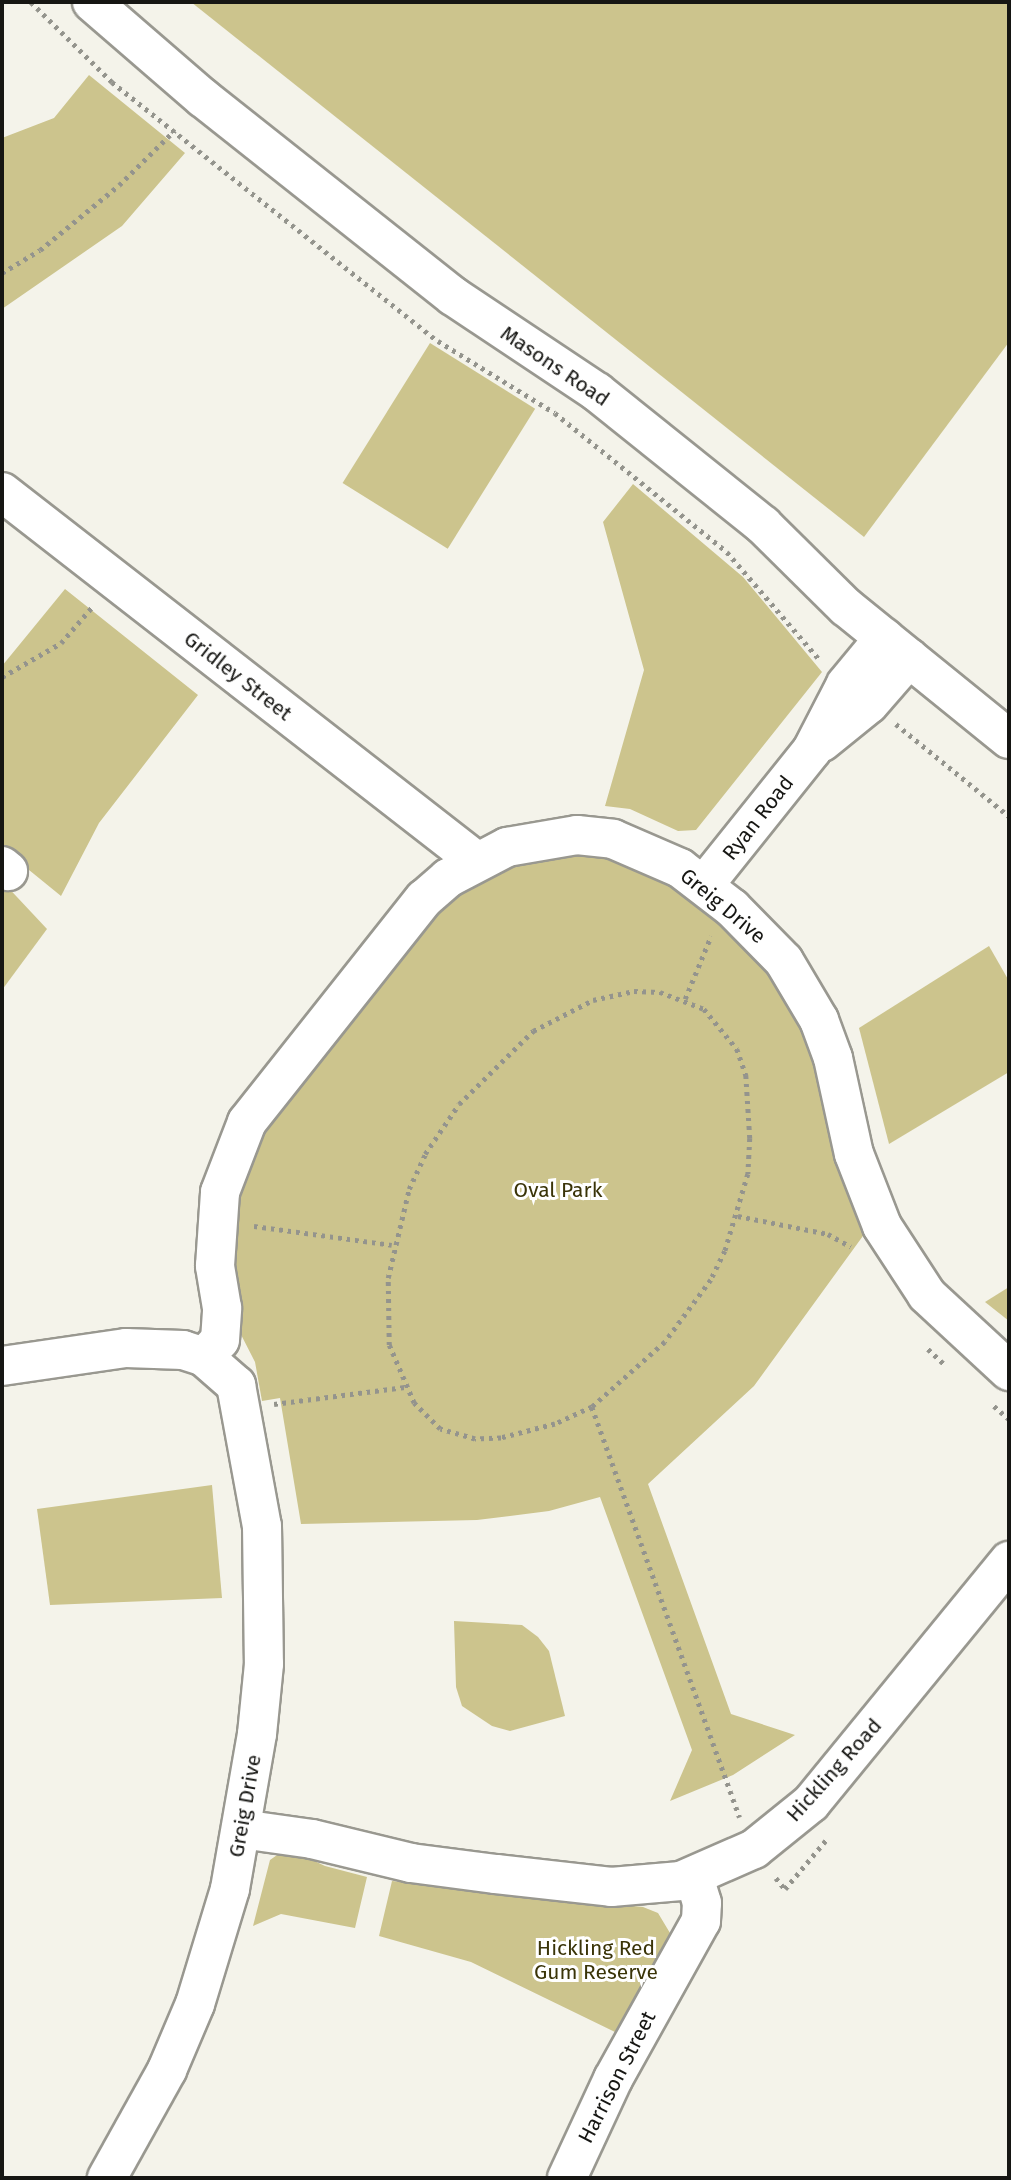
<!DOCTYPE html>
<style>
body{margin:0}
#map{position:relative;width:1011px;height:2180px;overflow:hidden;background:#f4f3ea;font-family:"Fira Sans",sans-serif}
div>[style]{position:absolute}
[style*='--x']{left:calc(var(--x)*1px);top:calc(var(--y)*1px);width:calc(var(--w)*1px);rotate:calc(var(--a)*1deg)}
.green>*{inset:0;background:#ccc48d;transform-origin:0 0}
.path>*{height:4.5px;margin-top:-2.25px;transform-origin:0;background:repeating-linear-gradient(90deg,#94948d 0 3.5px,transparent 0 8.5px)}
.roads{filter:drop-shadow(2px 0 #999890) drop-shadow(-2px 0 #999890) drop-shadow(0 2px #999890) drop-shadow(0 -2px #999890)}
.minor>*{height:38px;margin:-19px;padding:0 19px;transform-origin:19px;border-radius:19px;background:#fff}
span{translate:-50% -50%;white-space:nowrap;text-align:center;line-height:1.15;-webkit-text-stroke:6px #fff;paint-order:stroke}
.street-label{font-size:21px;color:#161613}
.park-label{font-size:21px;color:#3a3408}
.frame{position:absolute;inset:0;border:4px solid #161613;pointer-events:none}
</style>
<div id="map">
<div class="green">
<i style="clip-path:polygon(191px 2px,1009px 2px,1009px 342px,864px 537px)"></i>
<i style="clip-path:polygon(89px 75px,185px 153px,122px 226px,2px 309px,2px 138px,54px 118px)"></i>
<i style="left:430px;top:343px;width:124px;height:165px;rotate:32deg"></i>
<i style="clip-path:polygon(633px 484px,743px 577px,822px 672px,696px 830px,678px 831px,630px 809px,605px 806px,644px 670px,603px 522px)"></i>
<i style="clip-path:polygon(65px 589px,198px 695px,99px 823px,61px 896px,2px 848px,2px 666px)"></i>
<i style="clip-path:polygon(545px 851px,610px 856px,645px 867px,716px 916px,772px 970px,810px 1039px,868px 1229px,754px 1386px,648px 1484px,731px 1714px,795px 1735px,733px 1775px,670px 1801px,692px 1750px,600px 1497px,549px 1511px,477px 1520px,301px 1524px,280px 1398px,262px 1401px,255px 1362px,233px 1319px,235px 1201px,255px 1138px,393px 958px,469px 878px)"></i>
<i style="clip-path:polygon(2px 881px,47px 929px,2px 990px)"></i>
<i style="clip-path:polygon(989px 946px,1009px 981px,1009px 1072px,889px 1144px,859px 1028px)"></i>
<i style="clip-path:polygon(1009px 1287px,1009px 1321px,985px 1302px)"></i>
<i style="clip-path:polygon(212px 1485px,222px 1598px,50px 1605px,37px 1509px)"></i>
<i style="clip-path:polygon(454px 1621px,522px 1625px,538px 1637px,549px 1651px,565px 1716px,510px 1731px,492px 1726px,462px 1706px,456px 1687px)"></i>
<i style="clip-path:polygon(287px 1848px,325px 1866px,367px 1877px,355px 1928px,281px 1914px,253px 1926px,270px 1860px)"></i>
<i style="clip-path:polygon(392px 1881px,643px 1907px,658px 1913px,670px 1933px,666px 1949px,615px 2032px,471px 1962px,379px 1936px)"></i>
</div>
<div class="path">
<i style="--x:31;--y:2;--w:114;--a:44.6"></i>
<i style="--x:112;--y:82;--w:416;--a:38.5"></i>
<i style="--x:438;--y:341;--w:137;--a:31.6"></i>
<i style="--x:555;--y:413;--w:221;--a:38.9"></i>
<i style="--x:727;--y:552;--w:143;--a:49.3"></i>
<i style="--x:2;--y:273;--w:44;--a:-31.2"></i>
<i style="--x:40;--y:250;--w:102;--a:-39.4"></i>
<i style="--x:119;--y:185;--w:78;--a:-44.5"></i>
<i style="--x:2;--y:677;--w:68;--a:-30"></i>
<i style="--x:61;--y:643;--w:48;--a:-49.3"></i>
<i style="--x:896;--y:724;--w:146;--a:39.2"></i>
<i style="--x:634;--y:991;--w:26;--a:2"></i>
<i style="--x:660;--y:992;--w:47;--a:21.1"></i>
<i style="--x:704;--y:1009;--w:52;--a:50.5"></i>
<i style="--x:737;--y:1049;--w:28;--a:71"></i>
<i style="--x:746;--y:1075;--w:63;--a:86.4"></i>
<i style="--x:750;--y:1138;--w:36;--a:93"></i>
<i style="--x:748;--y:1174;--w:80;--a:106.6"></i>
<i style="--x:725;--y:1251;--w:32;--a:116"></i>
<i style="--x:711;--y:1280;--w:77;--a:126.6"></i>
<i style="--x:665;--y:1342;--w:98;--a:138.3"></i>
<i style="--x:592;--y:1407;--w:41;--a:155.3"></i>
<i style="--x:555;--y:1424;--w:56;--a:165.5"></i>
<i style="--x:501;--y:1438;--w:26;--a:178"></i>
<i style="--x:475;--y:1439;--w:36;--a:-164"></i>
<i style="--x:440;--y:1429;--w:37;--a:-135"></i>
<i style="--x:414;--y:1403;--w:63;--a:-113.3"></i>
<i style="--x:389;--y:1345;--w:67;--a:-90.9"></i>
<i style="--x:388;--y:1278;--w:91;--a:-76.7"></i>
<i style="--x:409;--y:1189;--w:38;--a:-65"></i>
<i style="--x:425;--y:1154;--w:60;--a:-55.8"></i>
<i style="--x:459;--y:1104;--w:104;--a:-44.6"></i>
<i style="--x:533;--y:1031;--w:68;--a:-27.3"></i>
<i style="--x:593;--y:1000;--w:42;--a:-12.4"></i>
<i style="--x:685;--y:999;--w:68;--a:-67.6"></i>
<i style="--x:738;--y:1216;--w:92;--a:11.3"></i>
<i style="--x:828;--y:1234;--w:26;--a:29"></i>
<i style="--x:254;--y:1226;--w:139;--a:7.8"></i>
<i style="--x:928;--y:1349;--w:22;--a:43"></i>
<i style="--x:274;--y:1404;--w:132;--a:-7.4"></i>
<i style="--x:994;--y:1406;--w:20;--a:41"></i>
<i style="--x:592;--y:1407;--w:436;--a:70.2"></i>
<i style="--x:776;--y:1878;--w:14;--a:51"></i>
<i style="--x:785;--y:1889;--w:64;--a:-50.1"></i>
</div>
<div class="roads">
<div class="minor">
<i style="--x:92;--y:2;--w:147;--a:40.9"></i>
<i style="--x:203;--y:98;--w:319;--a:38.4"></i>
<i style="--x:453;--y:296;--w:173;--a:33.7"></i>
<i style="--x:597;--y:392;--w:213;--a:38.7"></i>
<i style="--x:763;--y:525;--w:117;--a:44.7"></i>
<i style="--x:846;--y:607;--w:210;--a:39"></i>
<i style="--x:2;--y:492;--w:599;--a:37.88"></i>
<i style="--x:822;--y:742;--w:60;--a:-39"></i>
<i style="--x:869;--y:704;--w:61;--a:-49"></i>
<i style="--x:2;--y:866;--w:8;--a:40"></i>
<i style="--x:704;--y:885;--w:173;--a:-51.3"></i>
<i style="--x:812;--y:750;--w:74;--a:-62.7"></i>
<i style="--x:846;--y:684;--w:60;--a:-50.4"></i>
<i style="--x:204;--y:1357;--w:23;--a:-47"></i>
<i style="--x:220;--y:1340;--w:32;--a:-86"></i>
<i style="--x:222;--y:1308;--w:43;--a:-99.5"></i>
<i style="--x:215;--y:1266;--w:74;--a:-86.1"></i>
<i style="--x:220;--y:1192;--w:75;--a:-68.9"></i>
<i style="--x:247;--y:1122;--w:285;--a:-51.6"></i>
<i style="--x:424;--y:899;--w:32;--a:-41"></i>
<i style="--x:448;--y:878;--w:67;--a:-27.7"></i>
<i style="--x:507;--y:847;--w:71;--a:-9.7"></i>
<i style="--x:577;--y:835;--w:36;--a:6"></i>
<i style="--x:613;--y:839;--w:73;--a:23.4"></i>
<i style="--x:680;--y:868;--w:66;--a:37.6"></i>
<i style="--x:732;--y:908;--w:74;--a:45.5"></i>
<i style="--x:784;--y:961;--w:69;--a:59.3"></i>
<i style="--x:819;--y:1020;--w:40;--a:69.8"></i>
<i style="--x:833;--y:1058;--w:98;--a:77.7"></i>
<i style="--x:854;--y:1154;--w:77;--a:68.7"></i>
<i style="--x:882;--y:1226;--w:82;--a:56.9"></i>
<i style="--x:927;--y:1295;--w:112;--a:42.8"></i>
<i style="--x:2;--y:1366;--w:125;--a:-8.3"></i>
<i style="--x:126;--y:1348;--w:57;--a:2"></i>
<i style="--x:183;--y:1350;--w:22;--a:18"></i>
<i style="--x:204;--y:1357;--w:43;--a:41.2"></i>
<i style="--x:236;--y:1385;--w:143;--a:79.6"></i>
<i style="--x:262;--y:1526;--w:138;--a:89.2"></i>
<i style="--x:264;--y:1664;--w:70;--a:95.7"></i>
<i style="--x:257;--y:1734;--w:157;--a:99.9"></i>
<i style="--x:230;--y:1889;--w:120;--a:106.9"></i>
<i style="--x:195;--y:2004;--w:72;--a:113"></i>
<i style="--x:167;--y:2070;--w:124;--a:119.1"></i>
<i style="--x:241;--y:1829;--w:72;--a:8"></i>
<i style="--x:312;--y:1839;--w:102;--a:13.6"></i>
<i style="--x:411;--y:1863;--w:86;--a:7.4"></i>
<i style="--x:496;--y:1874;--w:116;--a:6.4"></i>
<i style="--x:611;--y:1887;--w:70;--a:-4.9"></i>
<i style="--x:681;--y:1881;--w:80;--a:-23.7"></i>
<i style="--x:754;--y:1849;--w:73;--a:-38.9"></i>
<i style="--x:811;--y:1803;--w:313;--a:-50.7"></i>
<i style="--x:567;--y:2178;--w:109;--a:-65.1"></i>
<i style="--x:613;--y:2079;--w:181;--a:-60.9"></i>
<i style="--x:701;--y:1921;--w:18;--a:-87"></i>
<i style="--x:702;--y:1903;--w:28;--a:-107"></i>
</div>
</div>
<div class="street-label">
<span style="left:555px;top:366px;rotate:34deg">Masons Road</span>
<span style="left:238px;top:676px;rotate:38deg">Gridley Street</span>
<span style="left:758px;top:818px;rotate:-52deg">Ryan Road</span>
<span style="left:723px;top:906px;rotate:40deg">Greig Drive</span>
<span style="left:834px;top:1770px;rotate:-48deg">Hickling Road</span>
<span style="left:245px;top:1806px;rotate:-80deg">Greig Drive</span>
<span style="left:617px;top:2077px;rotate:-63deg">Harrison Street</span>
</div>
<div class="park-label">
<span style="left:558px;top:1190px">Oval Park</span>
<span style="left:596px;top:1960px">Hickling Red<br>Gum Reserve</span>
</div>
<div class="frame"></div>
</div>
